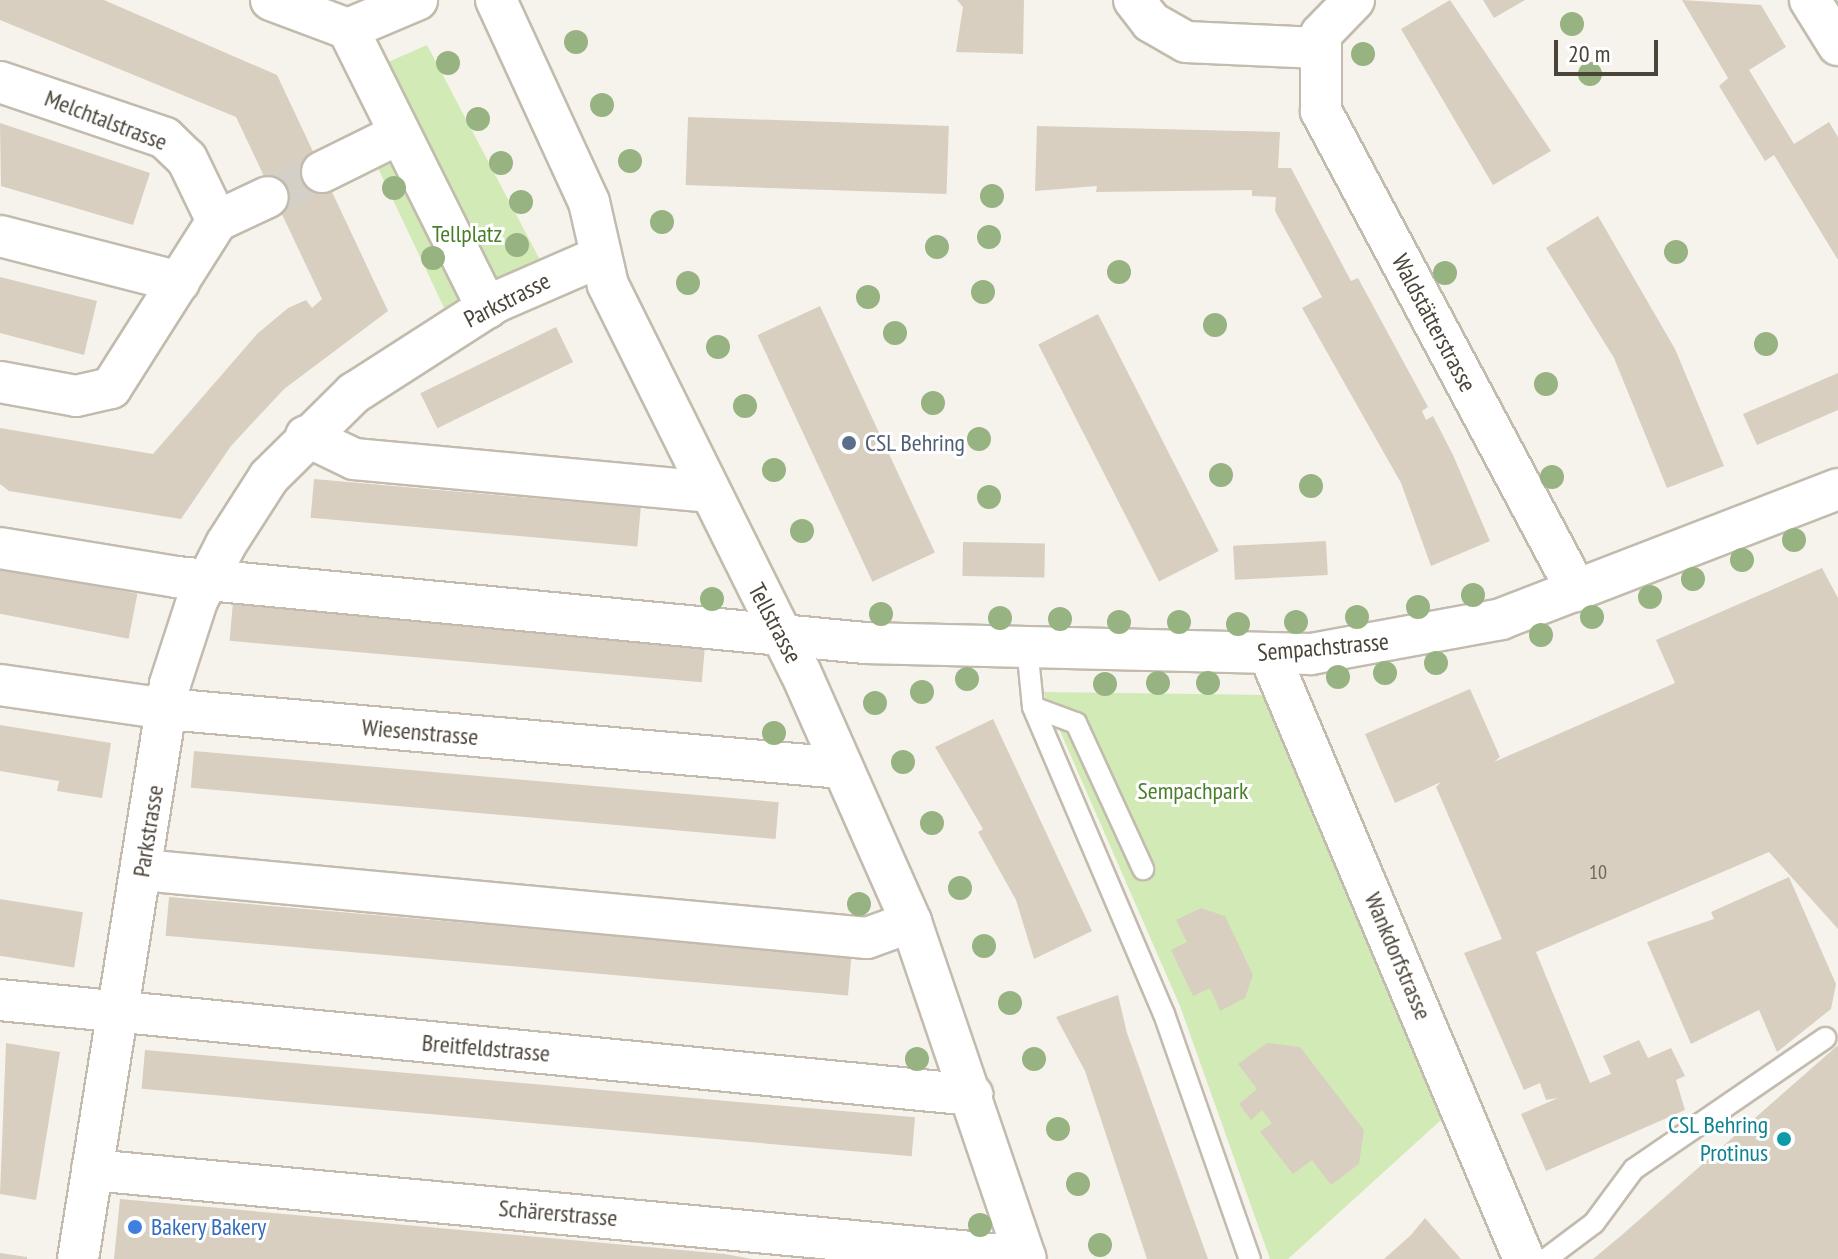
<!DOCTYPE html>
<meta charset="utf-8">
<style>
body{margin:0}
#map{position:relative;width:1838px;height:1259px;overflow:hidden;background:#f6f3ec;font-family:"PT Sans Narrow",sans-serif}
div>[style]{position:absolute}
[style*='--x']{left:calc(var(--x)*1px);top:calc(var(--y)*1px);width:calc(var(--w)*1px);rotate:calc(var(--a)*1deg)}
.green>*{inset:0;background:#d2eab5}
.building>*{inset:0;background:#d8cfc1;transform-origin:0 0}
.street-tunnel>*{height:40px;margin-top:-20px;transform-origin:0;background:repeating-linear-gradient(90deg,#d4d0c8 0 40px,transparent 0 60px)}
.roads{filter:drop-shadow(2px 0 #c2bbae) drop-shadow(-2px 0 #c2bbae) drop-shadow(0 2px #c2bbae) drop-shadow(0 -2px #c2bbae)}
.lane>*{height:20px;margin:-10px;padding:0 10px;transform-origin:10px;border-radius:10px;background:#fff}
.street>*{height:40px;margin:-20px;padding:0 20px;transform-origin:20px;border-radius:20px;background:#fff}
.trees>*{width:24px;height:24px;margin:-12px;border-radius:50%;background:#97b381}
.dots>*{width:22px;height:22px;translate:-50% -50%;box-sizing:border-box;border:4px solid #fff;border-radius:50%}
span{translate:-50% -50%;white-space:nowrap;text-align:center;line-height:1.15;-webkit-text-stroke:6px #fff;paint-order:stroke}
.number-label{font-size:20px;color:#6e675b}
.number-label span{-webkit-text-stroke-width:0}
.street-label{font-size:24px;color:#4b4439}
.park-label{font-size:24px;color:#4a7f2a}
.service-label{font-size:24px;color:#4e5e75}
.left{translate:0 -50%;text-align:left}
.culture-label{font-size:24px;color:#0d838f}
.right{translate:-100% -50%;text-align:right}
.shop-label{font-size:24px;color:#366cbe}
.scale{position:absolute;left:1554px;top:40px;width:104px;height:36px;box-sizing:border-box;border:4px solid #4b4439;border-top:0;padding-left:10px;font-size:24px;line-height:28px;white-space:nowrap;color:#4b4439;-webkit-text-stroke:6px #fff;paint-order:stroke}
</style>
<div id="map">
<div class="green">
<i style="clip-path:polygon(427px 45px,540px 260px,447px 314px,369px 149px,400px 135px,370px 70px)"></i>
<i style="clip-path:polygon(1043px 692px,1274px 695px,1452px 1110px,1288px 1259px,1270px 1259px,1180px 1006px)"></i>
</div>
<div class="building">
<i style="clip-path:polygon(0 0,104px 0,277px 75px,388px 311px,284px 389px,231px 446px,181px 519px,9px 491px,0 484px,0 428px,153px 454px,257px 334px,288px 308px,306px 300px,312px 308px,322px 299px,236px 117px,0 20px)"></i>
<i style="clip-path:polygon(957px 0,1024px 0,1023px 54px,956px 52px,963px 7px)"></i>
<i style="clip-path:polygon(1450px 0,1551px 151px,1493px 185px,1401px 29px)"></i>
<i style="clip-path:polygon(1483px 0,1525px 0,1494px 18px)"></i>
<i style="clip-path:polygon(1682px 0,1761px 5px,1786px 47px,1749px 70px,1794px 144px,1829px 122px,1838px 137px,1838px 260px,1774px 155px,1765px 161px,1719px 86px,1728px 78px)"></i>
<i style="left:688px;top:117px;width:261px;height:68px;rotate:2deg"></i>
<i style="clip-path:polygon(0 123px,150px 173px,133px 225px,1px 186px)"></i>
<i style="clip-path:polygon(1037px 126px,1280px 132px,1278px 168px,1291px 168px,1351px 281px,1358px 278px,1428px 407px,1422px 411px,1426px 420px,1433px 416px,1453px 455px,1490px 541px,1431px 566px,1401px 483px,1302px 308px,1322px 297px,1275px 211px,1276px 197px,1252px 196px,1252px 190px,1096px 192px,1097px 186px,1035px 191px)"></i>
<i style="clip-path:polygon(1598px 216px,1675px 349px,1724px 466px,1667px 488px,1614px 358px,1546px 248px)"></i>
<i style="clip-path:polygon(0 277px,97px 301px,84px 355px,0 333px)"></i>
<i style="left:820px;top:306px;width:272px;height:69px;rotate:65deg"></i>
<i style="left:1098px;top:314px;width:266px;height:67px;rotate:63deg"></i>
<i style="left:556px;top:327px;width:39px;height:151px;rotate:64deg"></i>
<i style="clip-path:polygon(1838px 373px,1838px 410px,1757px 445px,1743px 414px)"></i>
<i style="left:314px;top:479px;width:328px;height:39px;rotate:5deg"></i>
<i style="left:1326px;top:541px;width:34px;height:93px;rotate:87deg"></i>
<i style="left:963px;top:542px;width:82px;height:34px;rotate:1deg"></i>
<i style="left:0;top:567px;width:140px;height:46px;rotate:11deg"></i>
<i style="clip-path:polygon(1822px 568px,1838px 598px,1838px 929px,1769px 852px,1536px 952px,1590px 1083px,1611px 1074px,1603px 1056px,1639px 1040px,1648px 1058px,1671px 1048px,1685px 1076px,1676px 1080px,1685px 1110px,1546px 1171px,1521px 1114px,1558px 1098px,1546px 1100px,1540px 1083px,1524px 1090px,1464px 953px,1502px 939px,1436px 787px,1441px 782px,1395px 803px,1365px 734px,1470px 689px,1500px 757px,1494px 762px,1675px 683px,1656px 640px)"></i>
<i style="left:233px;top:602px;width:474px;height:39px;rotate:5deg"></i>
<i style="clip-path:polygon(993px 719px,1092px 931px,1034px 959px,1016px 900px,978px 832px,983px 829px,935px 747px)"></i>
<i style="clip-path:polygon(0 725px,111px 743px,102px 798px,57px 791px,59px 781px,0 771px)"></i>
<i style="left:194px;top:751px;width:587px;height:37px;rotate:5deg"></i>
<i style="clip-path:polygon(1789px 877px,1836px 984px,1831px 1009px,1777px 1052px,1759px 1010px,1691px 1044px,1647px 942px,1714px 919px,1711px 912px)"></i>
<i style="left:169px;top:897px;width:685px;height:39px;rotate:5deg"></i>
<i style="left:0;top:899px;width:84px;height:56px;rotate:9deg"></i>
<i style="clip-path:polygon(1201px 908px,1225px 916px,1253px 975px,1245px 998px,1220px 1011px,1210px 988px,1193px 996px,1171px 950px,1187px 942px,1176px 920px)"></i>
<i style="clip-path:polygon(1118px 995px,1127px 1033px,1208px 1259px,1147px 1259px,1085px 1071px,1056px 1017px)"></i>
<i style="clip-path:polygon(6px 1043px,60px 1052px,36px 1200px,0 1194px)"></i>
<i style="clip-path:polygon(1267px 1043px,1300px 1047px,1364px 1130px,1359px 1164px,1331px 1185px,1312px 1160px,1293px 1174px,1260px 1132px,1272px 1123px,1262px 1110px,1251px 1120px,1239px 1104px,1257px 1089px,1238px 1064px)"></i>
<i style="clip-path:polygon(1838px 1045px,1838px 1259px,1593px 1259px,1623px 1234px)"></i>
<i style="left:145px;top:1050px;width:773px;height:39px;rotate:5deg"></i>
<i style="clip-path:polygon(120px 1199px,725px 1254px,752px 1259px,114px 1259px)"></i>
<i style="clip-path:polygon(1425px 1218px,1461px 1259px,1384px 1259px,1411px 1235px)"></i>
<i style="clip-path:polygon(0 1253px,27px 1257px,27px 1259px,0 1259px)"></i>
</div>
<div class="street-tunnel">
<i style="--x:268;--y:197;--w:60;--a:-24.8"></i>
</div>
<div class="roads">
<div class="lane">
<i style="--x:1027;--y:646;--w:61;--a:84.4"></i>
<i style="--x:1033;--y:707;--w:334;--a:66.9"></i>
<i style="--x:1164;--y:1014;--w:260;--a:70.7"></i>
<i style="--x:1033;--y:707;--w:46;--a:20.4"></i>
<i style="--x:1076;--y:723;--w:161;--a:65.3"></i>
<i style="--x:1546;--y:1259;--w:60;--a:-36.9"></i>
<i style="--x:1594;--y:1223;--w:67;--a:-53.5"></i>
<i style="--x:1634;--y:1169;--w:232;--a:-34.4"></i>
</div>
<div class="street">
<i style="--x:271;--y:0;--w:82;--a:20.6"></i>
<i style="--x:348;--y:29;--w:75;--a:-22.8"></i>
<i style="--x:496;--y:0;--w:222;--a:65.3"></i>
<i style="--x:589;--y:202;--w:85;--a:77.1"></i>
<i style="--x:608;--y:285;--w:431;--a:63.6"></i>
<i style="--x:800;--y:671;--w:274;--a:66.1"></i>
<i style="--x:911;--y:922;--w:356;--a:71.2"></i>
<i style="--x:1134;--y:0;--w:28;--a:52"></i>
<i style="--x:1151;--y:22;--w:40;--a:29.7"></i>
<i style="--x:1186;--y:42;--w:132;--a:2.6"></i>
<i style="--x:1354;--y:0;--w:47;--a:134.1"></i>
<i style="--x:1321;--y:34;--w:77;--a:90"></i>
<i style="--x:1321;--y:111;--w:544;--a:61.93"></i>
<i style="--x:1810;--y:0;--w:53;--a:58.1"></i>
<i style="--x:348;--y:29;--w:312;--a:63.5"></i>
<i style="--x:0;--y:82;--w:174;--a:18.7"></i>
<i style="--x:165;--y:138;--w:30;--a:44"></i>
<i style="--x:187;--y:159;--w:69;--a:64.2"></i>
<i style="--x:322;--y:172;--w:86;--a:-26.3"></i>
<i style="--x:0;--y:236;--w:185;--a:14.4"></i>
<i style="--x:0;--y:382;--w:77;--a:10.4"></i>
<i style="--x:76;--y:396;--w:36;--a:-13"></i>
<i style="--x:111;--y:388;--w:198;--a:-57.6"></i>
<i style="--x:217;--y:221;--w:56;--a:-25.2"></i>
<i style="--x:306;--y:436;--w:53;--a:25.6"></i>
<i style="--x:354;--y:459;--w:356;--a:5.3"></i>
<i style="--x:0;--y:548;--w:179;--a:9.3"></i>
<i style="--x:177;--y:577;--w:691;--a:5.48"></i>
<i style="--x:865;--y:643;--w:446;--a:1.4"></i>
<i style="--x:1311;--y:654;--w:193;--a:-10.4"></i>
<i style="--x:1501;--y:619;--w:361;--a:-21.1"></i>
<i style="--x:1269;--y:654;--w:657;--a:67.15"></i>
<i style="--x:0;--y:685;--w:168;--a:8.2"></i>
<i style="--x:166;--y:709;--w:679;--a:4.99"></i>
<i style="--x:142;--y:870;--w:728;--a:5.36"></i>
<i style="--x:867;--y:938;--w:47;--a:-20"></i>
<i style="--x:0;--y:1000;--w:977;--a:5.58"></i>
<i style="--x:92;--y:1170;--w:937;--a:5.33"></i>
<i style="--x:78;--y:1259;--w:582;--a:-80.91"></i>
<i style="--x:170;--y:684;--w:87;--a:-72"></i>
<i style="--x:197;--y:601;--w:64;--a:-63"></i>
<i style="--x:226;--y:544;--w:80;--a:-57.3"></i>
<i style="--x:269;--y:477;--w:120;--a:-44.7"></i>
<i style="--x:354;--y:393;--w:169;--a:-32.7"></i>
<i style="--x:496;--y:302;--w:110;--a:-23.5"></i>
</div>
</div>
<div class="trees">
<i style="left:1572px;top:24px"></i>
<i style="left:576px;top:42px"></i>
<i style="left:1363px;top:54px"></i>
<i style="left:448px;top:63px"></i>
<i style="left:1590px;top:74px"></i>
<i style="left:602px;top:105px"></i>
<i style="left:478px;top:119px"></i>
<i style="left:630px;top:161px"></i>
<i style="left:501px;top:163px"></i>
<i style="left:394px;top:188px"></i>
<i style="left:992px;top:196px"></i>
<i style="left:521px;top:202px"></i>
<i style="left:662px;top:222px"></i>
<i style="left:989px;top:237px"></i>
<i style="left:517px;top:245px"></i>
<i style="left:937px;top:247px"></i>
<i style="left:1676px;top:252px"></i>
<i style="left:433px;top:258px"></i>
<i style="left:1119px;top:272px"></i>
<i style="left:1445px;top:273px"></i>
<i style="left:688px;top:283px"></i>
<i style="left:983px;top:292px"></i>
<i style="left:868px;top:297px"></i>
<i style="left:1215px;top:325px"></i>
<i style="left:895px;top:333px"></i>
<i style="left:1766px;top:344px"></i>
<i style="left:718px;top:347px"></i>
<i style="left:1546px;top:384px"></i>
<i style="left:933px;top:403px"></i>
<i style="left:745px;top:406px"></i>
<i style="left:979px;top:439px"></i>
<i style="left:774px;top:470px"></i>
<i style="left:1221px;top:475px"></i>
<i style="left:1552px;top:477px"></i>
<i style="left:1311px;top:486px"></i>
<i style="left:989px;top:497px"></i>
<i style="left:802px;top:531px"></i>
<i style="left:1794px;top:540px"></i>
<i style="left:1742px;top:560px"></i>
<i style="left:1693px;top:579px"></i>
<i style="left:1473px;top:595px"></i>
<i style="left:1650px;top:597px"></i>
<i style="left:712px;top:599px"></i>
<i style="left:1418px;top:607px"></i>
<i style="left:881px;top:614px"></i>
<i style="left:1357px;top:617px"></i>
<i style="left:1592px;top:617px"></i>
<i style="left:1000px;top:618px"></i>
<i style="left:1060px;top:619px"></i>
<i style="left:1119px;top:622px"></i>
<i style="left:1179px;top:622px"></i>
<i style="left:1296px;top:622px"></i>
<i style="left:1238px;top:624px"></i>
<i style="left:1541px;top:635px"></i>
<i style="left:1436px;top:663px"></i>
<i style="left:1385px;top:673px"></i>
<i style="left:1338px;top:677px"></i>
<i style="left:967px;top:679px"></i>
<i style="left:1158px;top:683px"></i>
<i style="left:1208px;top:683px"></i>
<i style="left:1105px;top:684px"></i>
<i style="left:922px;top:692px"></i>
<i style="left:875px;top:703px"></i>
<i style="left:774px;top:733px"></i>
<i style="left:903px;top:762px"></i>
<i style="left:932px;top:823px"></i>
<i style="left:960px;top:888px"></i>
<i style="left:859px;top:904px"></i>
<i style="left:984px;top:946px"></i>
<i style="left:1010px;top:1003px"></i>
<i style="left:917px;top:1059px"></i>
<i style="left:1034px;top:1059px"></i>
<i style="left:1058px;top:1129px"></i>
<i style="left:1078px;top:1184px"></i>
<i style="left:980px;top:1225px"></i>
<i style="left:1100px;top:1245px"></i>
</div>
<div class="dots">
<i style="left:849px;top:443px;background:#5c6f8a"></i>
<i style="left:1784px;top:1139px;background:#0f9aa8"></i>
<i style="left:135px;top:1227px;background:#3f7fe0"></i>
</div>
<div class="number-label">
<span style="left:1598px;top:872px">10</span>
</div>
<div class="street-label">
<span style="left:106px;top:120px;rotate:21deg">Melchtalstrasse</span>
<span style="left:507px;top:300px;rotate:-27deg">Parkstrasse</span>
<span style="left:1434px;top:323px;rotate:62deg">Waldstätterstrasse</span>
<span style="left:775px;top:623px;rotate:62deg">Tellstrasse</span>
<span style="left:1323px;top:647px;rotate:-5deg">Sempachstrasse</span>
<span style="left:420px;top:732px;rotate:5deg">Wiesenstrasse</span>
<span style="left:148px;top:831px;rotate:-81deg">Parkstrasse</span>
<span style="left:1398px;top:956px;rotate:67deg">Wankdorfstrasse</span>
<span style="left:486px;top:1048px;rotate:5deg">Breitfeldstrasse</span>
<span style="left:558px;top:1213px;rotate:5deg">Schärerstrasse</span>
</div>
<div class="park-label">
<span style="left:467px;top:234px">Tellplatz</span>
<span style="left:1193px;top:791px">Sempachpark</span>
</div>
<div class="service-label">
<span class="left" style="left:865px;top:443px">CSL Behring</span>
</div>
<div class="culture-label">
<span class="right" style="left:1768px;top:1139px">CSL Behring<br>Protinus</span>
</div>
<div class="shop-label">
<span class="left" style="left:151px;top:1227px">Bakery Bakery</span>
</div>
<div class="scale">20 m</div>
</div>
